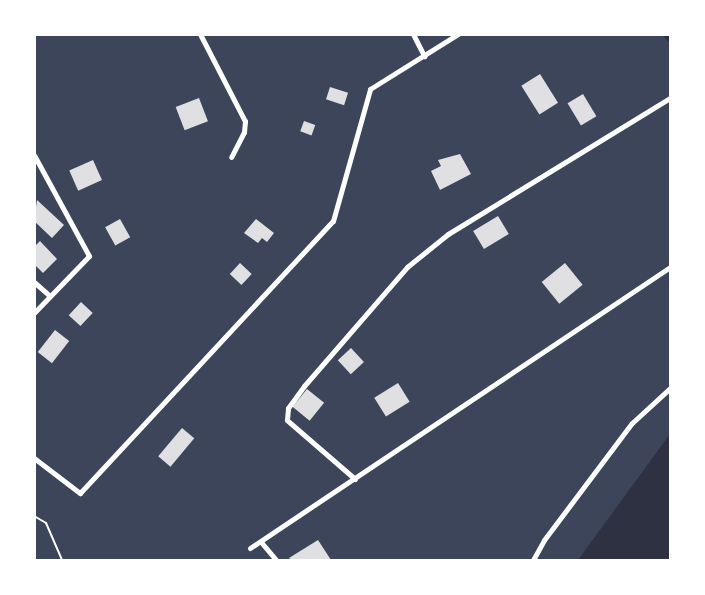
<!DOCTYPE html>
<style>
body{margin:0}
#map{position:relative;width:705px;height:595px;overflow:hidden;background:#2d3142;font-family:Overpass,sans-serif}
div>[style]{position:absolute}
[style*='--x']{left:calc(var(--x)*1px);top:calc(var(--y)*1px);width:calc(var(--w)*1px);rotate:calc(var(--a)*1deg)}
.green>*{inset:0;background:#3c4559}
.building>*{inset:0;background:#e0e0e3;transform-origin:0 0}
.path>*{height:2px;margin:-1px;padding:0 1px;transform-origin:1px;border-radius:1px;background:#fff}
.minor>*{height:5px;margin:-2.5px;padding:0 2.5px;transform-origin:2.5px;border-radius:2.5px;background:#fff}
span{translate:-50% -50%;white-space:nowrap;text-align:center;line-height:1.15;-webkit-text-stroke:5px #fff;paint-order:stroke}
.frame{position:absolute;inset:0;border:36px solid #fff;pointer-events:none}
</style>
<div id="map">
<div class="green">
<i style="clip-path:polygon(34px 35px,662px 35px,670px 43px,670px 434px,578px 560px,35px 560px)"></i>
</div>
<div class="building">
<i style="left:540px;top:74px;width:34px;height:22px;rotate:58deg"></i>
<i style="left:330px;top:87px;width:19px;height:13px;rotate:18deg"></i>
<i style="left:583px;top:94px;width:26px;height:18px;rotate:59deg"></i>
<i style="left:199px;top:98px;width:25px;height:25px;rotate:69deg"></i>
<i style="left:304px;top:121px;width:12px;height:11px;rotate:20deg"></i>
<i style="clip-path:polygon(460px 154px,471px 174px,440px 190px,431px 171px,441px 166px,438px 160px)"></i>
<i style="left:93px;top:160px;width:22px;height:26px;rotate:66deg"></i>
<i style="clip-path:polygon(37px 200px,64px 225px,52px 238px,34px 221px)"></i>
<i style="left:498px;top:216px;width:21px;height:29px;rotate:59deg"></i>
<i style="left:120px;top:219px;width:21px;height:17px;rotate:61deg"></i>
<i style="clip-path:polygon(256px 219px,274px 233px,267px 242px,262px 238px,258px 243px,244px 233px)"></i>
<i style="clip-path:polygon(40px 241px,57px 259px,43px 273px,34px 264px,34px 247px)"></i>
<i style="left:240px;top:263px;width:16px;height:15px;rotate:43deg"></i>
<i style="left:565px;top:263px;width:28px;height:30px;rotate:51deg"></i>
<i style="left:81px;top:302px;width:16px;height:18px;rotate:43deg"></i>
<i style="left:55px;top:330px;width:18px;height:28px;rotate:38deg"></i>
<i style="left:351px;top:348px;width:19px;height:18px;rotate:47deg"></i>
<i style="left:398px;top:383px;width:22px;height:28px;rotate:58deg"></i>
<i style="left:307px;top:389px;width:22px;height:23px;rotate:39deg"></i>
<i style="left:182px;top:428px;width:16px;height:37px;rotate:40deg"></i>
<i style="clip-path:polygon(318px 540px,331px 560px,291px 560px,289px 558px)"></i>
</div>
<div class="path">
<i style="--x:34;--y:516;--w:14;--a:30"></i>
<i style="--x:46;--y:523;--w:40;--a:66.6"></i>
</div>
<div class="minor">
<i style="--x:200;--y:34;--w:98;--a:62.7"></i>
<i style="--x:245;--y:121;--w:11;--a:95"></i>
<i style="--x:244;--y:132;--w:28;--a:117"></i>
<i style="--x:413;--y:34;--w:25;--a:63"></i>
<i style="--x:34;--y:155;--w:115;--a:61.4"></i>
<i style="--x:89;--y:256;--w:79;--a:134"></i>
<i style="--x:34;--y:282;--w:21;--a:41"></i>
<i style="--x:34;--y:458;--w:58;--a:37.3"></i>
<i style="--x:80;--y:493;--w:371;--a:-47.1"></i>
<i style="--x:333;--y:221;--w:137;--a:-74.3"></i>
<i style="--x:370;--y:89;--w:104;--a:-32"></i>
<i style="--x:355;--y:479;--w:90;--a:-139.1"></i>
<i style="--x:287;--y:420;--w:12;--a:-85"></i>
<i style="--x:288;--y:408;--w:27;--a:-54"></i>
<i style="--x:304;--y:386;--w:157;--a:-49.1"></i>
<i style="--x:407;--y:267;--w:53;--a:-38.8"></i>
<i style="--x:448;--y:234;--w:260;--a:-31.5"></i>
<i style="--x:261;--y:542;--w:23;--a:50"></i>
<i style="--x:250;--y:548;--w:505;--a:-33.78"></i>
<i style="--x:533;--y:560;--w:23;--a:-61"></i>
<i style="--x:544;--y:540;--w:146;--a:-53.1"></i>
<i style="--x:632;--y:423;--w:52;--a:-42.6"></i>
</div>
<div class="frame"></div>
</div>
